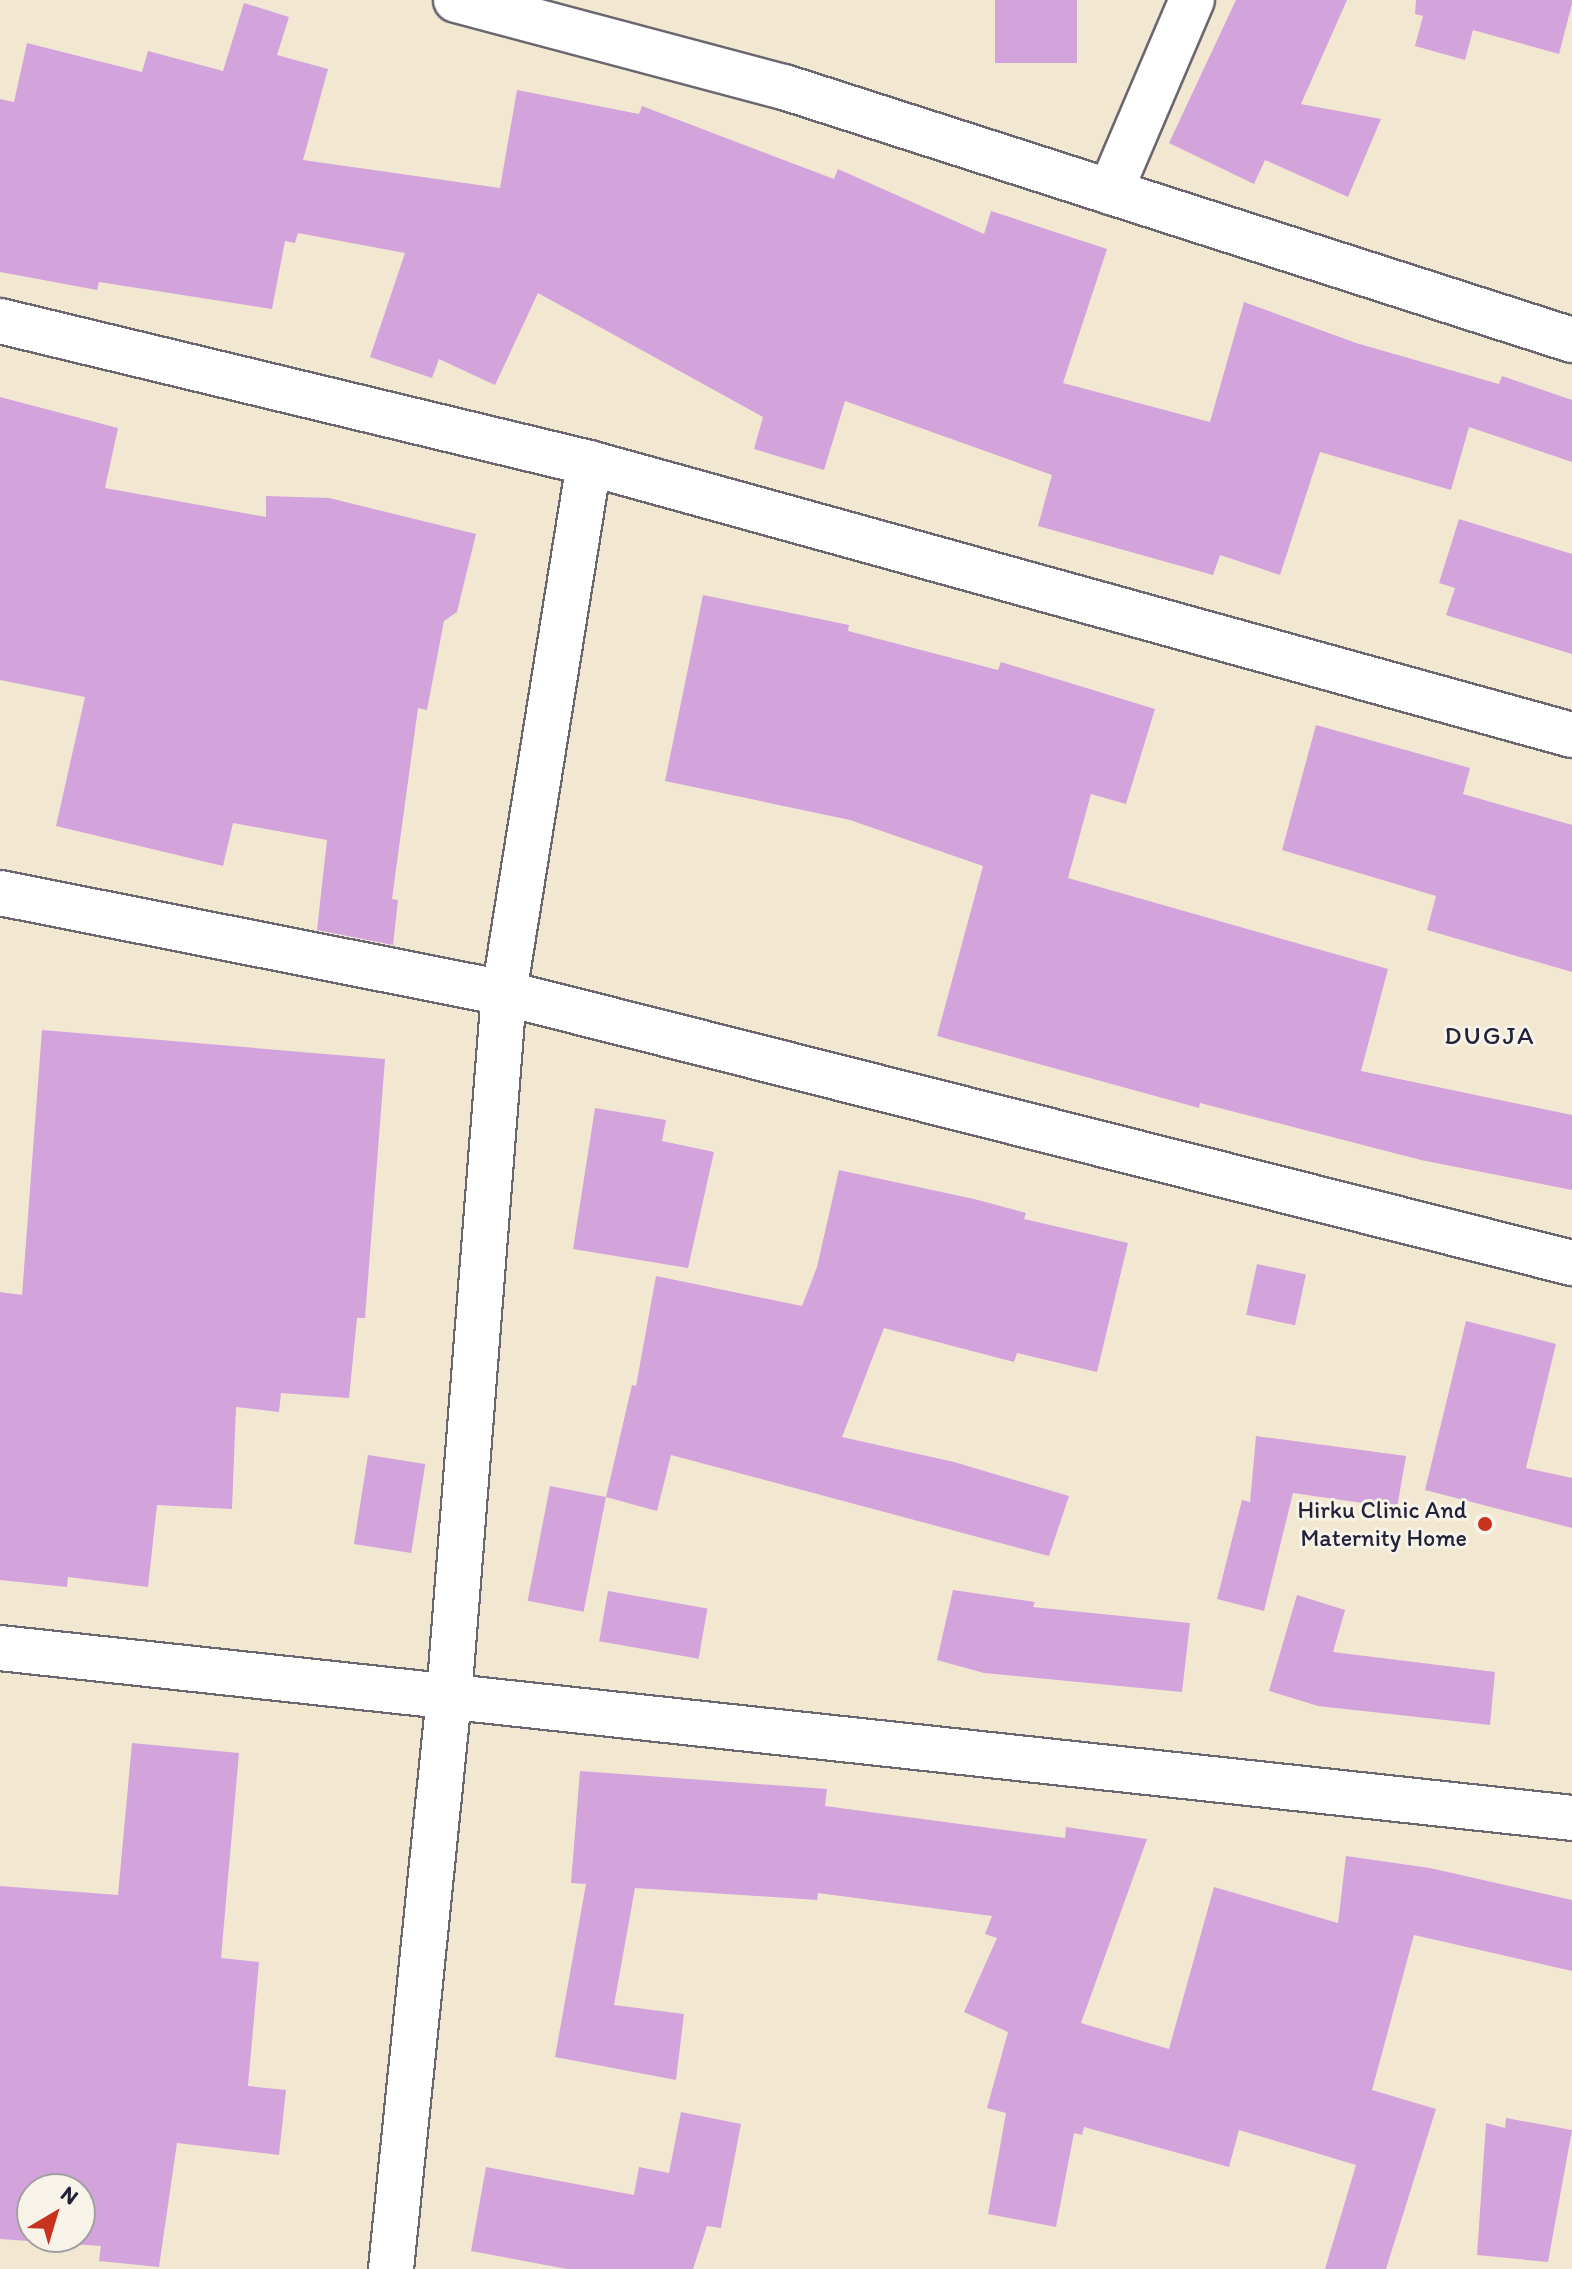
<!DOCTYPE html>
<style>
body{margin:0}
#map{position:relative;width:1572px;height:2269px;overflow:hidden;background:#f2e8d2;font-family:Itim,sans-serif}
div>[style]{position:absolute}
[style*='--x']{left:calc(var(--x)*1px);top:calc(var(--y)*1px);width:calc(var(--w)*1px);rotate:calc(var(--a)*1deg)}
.building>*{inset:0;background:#d3a3dc;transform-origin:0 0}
.roads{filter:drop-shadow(2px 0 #6b6770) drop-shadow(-2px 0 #6b6770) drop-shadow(0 2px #6b6770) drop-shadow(0 -2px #6b6770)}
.minor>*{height:44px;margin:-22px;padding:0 22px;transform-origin:22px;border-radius:22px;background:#fff}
.dots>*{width:22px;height:22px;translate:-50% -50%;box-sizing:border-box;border:4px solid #f7f3e8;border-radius:50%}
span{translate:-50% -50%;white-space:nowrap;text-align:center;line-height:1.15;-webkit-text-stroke:6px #f7f3e8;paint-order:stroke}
.poi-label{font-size:24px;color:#22223b}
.right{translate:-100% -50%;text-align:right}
.neighbourhood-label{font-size:26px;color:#22223b;letter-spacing:2px}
.north{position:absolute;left:16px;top:2173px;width:80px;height:80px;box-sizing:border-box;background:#f7f3e8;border:2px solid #a29fa3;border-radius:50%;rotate:38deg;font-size:22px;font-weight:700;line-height:32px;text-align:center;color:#22223b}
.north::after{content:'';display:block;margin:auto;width:28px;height:36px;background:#c8321e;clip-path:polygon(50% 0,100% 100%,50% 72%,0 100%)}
</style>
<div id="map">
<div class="building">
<i style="left:995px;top:0;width:82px;height:63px"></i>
<i style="clip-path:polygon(1236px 0,1347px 0,1301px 104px,1381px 119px,1348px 197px,1265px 160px,1254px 184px,1169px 143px)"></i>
<i style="clip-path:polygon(1416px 0,1572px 0,1572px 4px,1559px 54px,1473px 30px,1465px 60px,1415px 46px,1423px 16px,1415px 14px)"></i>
<i style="clip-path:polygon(244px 3px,289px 17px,277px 55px,328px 69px,303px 160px,500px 188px,517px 90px,639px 114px,642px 106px,834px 179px,838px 169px,984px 234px,991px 211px,1107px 249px,1063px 383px,1210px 422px,1244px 302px,1356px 343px,1499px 384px,1502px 376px,1572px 400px,1572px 462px,1469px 427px,1451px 490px,1320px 452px,1280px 575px,1220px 555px,1213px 575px,1038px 526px,1052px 475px,845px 401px,824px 470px,754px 449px,763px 417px,538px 293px,495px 385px,439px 359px,432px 378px,370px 357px,405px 253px,298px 233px,295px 243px,285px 241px,272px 309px,99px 282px,97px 290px,0 272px,0 99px,14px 102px,27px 43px,142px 72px,148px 51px,223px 71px)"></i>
<i style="clip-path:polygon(0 397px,118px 428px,105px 488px,266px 517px,266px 496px,329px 498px,476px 534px,457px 612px,444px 621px,427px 710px,418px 708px,392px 899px,398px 900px,393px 945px,317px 930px,327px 840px,233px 823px,223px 866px,56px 826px,85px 697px,0 680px)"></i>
<i style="clip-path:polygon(1459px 519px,1572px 554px,1572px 654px,1446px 615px,1455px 588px,1439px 583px)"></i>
<i style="clip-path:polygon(703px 595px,849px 625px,848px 631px,998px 670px,1001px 662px,1155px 709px,1126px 804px,1091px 794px,1068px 878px,1388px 969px,1361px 1071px,1572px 1115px,1572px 1190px,1421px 1160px,1200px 1103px,1199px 1108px,937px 1036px,983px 866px,850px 820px,665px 781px)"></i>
<i style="clip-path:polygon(1316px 725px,1470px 768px,1463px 794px,1572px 825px,1572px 972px,1427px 930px,1436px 896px,1282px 850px)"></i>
<i style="clip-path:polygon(42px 1030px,385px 1059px,365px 1318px,357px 1318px,349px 1398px,281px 1393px,279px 1412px,236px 1407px,232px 1509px,157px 1505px,148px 1587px,68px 1577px,67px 1587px,0 1580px,0 1292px,22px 1295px)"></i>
<i style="clip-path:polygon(595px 1108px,666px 1120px,662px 1141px,714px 1152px,688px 1268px,573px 1249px)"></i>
<i style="clip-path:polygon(839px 1170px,974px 1199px,1026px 1213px,1024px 1219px,1128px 1243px,1097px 1372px,1017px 1353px,1014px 1362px,884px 1328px,842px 1437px,954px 1462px,1069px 1496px,1049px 1556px,671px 1455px,657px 1511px,606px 1497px,632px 1385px,636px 1386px,656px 1276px,802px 1306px,817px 1267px)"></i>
<i style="left:1257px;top:1264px;width:50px;height:52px;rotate:12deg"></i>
<i style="clip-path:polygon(1466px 1321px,1556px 1344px,1526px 1468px,1572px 1478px,1572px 1528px,1425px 1490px)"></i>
<i style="clip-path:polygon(1256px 1436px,1406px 1456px,1397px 1508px,1293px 1493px,1264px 1611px,1217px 1599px,1242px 1500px,1250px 1502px)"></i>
<i style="left:368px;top:1455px;width:58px;height:90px;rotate:9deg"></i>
<i style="left:550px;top:1486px;width:57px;height:117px;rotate:11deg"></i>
<i style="clip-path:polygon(953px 1590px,1035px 1602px,1033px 1607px,1190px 1623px,1182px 1692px,984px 1673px,937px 1660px)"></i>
<i style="left:608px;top:1591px;width:101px;height:51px;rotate:10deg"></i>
<i style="clip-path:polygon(1297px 1595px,1345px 1610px,1333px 1652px,1495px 1672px,1490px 1725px,1318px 1706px,1269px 1691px)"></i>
<i style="clip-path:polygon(evenodd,132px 1743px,239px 1753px,221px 1958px,259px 1962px,248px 2086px,286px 2090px,279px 2155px,177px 2143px,159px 2267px,99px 2261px,101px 2246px,0 2239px,0 1886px,118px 1895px,132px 1743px,32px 2189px,80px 2189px,80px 2237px,32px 2237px,32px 2189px)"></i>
<i style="clip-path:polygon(580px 1771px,827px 1789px,825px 1806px,1065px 1838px,1066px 1827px,1147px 1839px,1081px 2023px,1169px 2049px,1214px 1887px,1338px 1923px,1346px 1856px,1430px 1868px,1572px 1900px,1572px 1971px,1414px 1935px,1372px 2090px,1436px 2109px,1386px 2269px,1325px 2269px,1356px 2165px,1239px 2130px,1229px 2167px,1084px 2127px,1082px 2135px,1074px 2133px,1056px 2227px,988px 2214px,1006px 2113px,987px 2108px,1008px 2032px,964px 2012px,997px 1938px,985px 1934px,992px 1916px,818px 1893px,817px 1900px,635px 1888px,614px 2005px,684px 2014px,676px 2080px,555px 2057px,586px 1884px,571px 1883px)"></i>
<i style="clip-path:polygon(681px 2112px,741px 2124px,721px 2228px,707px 2226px,693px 2269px,567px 2269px,471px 2251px,486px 2167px,634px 2195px,639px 2167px,669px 2173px)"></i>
<i style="clip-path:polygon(1506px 2118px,1572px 2130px,1548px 2262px,1477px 2255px,1486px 2123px,1505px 2128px)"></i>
</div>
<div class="roads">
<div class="minor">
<i style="--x:456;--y:0;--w:339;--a:14.9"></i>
<i style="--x:784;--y:87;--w:828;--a:17.8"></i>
<i style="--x:1110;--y:192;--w:209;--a:-66.9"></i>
<i style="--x:0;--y:321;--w:606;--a:13.55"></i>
<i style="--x:589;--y:463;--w:1020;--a:15.47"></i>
<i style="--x:0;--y:893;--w:514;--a:11.22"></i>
<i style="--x:504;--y:993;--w:1102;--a:14.19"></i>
<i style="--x:0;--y:1648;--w:1581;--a:6.17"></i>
<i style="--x:391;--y:2269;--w:575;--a:-84.21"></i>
<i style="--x:449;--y:1697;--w:706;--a:-85.53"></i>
<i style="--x:504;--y:993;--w:537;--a:-80.89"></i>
</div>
</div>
<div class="dots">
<i style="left:1485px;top:1524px;background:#c8321e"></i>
</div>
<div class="poi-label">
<span class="right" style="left:1467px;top:1524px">Hirku Clinic And<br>Maternity Home</span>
</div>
<div class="neighbourhood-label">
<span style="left:1490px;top:1036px">DUGJA</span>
</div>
<div class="north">N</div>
</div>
